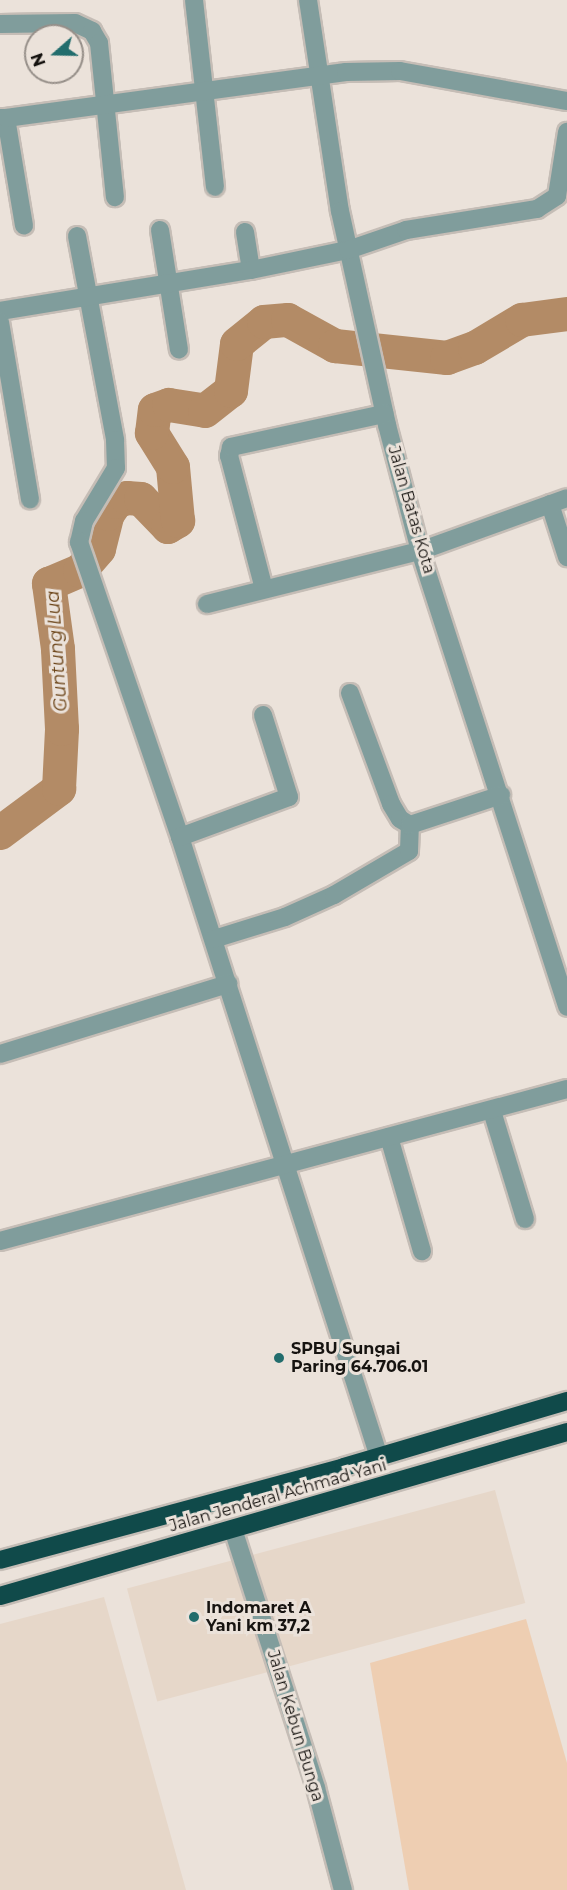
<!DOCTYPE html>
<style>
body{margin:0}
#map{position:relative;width:567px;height:1890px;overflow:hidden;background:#ebe2da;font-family:Montserrat,sans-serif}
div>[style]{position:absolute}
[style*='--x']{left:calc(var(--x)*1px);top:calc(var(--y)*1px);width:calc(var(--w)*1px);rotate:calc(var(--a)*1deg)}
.built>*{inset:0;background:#e6d7c9;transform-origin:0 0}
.green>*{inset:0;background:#eeceb2}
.river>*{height:34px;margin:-17px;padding:0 17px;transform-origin:17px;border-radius:17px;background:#b38b66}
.roads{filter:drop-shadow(2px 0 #c5bdb6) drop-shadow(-2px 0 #c5bdb6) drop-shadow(0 2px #c5bdb6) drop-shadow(0 -2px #c5bdb6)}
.minor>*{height:18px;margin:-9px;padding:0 9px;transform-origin:9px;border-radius:9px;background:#809d9c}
.highway>*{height:18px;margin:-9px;padding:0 9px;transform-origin:9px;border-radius:9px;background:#104a4a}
.dots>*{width:16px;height:16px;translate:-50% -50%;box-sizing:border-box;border:3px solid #ebe2da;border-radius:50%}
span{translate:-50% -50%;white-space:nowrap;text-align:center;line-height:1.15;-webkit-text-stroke:6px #ebe2da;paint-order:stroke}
.street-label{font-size:16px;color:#161310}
.poi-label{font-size:16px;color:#161310;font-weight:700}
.left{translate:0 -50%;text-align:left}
.water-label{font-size:18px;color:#684013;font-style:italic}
.north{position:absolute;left:24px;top:24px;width:60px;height:60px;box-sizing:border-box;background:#ebe2da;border:2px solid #968f89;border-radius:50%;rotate:250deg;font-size:16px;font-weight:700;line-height:24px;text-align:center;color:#161310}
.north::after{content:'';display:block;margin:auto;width:21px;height:27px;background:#226d6d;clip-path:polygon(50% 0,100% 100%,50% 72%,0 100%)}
</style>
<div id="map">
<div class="built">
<i style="left:495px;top:1490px;width:117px;height:381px;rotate:75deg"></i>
<i style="clip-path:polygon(104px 1597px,186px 1890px,0 1890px,0 1624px)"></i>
</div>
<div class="green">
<i style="clip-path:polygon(526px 1619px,567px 1763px,567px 1890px,409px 1890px,370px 1663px)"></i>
</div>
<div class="river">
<i style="--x:0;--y:833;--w:74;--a:-36.7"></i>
<i style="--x:59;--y:789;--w:60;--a:-87.1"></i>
<i style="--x:62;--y:729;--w:80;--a:-92.9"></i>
<i style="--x:58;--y:649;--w:66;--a:-97.9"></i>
<i style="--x:49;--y:584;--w:34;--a:-23"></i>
<i style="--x:80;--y:571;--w:29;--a:-49"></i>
<i style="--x:99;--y:549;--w:36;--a:-76"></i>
<i style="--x:108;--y:514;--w:14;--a:-56"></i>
<i style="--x:116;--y:502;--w:12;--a:-20"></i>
<i style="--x:127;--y:498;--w:14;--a:4"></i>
<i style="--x:141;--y:499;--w:39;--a:46"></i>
<i style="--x:168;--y:527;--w:12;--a:-31"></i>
<i style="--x:178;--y:521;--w:54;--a:-95.3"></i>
<i style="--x:173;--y:467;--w:40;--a:-122"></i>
<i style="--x:152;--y:433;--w:23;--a:-83"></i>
<i style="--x:155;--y:410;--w:15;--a:-20"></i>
<i style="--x:169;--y:405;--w:36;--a:9"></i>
<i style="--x:205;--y:411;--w:33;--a:-38"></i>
<i style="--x:231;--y:391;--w:47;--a:-82.7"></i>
<i style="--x:237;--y:344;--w:35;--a:-39"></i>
<i style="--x:264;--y:322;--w:24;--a:-5"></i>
<i style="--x:288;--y:320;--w:54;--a:29"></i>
<i style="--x:335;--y:346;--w:113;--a:6.1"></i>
<i style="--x:447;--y:358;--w:30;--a:-20"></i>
<i style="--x:475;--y:348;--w:55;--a:-30.8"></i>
<i style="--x:522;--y:320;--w:45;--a:-7.6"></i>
</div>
<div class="roads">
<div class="minor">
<i style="--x:194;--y:0;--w:188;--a:83.6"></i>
<i style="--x:308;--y:0;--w:213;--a:81.4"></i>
<i style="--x:340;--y:211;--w:219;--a:77.6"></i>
<i style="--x:387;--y:425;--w:130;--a:75.3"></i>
<i style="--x:420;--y:551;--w:479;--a:72.1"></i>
<i style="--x:0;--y:24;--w:75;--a:-0.8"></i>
<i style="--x:75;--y:23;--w:19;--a:25"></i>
<i style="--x:92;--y:31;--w:14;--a:60"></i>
<i style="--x:99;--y:43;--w:155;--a:84.1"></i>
<i style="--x:0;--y:118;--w:6;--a:0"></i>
<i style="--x:6;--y:118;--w:109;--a:80.5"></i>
<i style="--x:6;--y:118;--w:343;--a:-7.7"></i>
<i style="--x:346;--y:72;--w:54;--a:-1.1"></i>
<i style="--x:400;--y:71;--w:170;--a:10.2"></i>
<i style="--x:160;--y:230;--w:121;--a:81"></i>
<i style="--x:245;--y:232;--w:38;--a:81"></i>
<i style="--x:77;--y:236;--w:208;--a:79.4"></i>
<i style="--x:115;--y:440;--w:28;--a:88"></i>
<i style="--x:116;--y:468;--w:62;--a:121.1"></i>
<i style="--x:84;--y:521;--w:22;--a:103"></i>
<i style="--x:79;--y:542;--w:312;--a:71.1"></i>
<i style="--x:180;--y:837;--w:651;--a:72.21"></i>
<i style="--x:0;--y:311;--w:254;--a:-9.3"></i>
<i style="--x:251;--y:270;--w:99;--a:-11.7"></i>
<i style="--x:348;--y:250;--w:61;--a:-19"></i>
<i style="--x:406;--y:230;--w:133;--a:-9.1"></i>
<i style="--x:537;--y:209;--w:24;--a:-33"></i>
<i style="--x:557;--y:196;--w:65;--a:-81.1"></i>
<i style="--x:0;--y:322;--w:180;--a:80.4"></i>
<i style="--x:550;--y:504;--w:56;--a:72.2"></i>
<i style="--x:264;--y:589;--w:138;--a:-104.7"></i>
<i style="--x:229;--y:456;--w:9;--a:-77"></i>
<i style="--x:231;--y:447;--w:157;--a:-12.2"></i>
<i style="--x:207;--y:604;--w:219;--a:-14"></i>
<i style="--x:420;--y:551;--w:156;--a:-19.8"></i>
<i style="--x:350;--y:693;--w:118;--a:69.7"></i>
<i style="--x:391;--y:804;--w:17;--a:59"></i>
<i style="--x:400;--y:819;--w:12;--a:31"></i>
<i style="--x:180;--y:837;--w:116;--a:-20.2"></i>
<i style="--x:289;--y:797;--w:86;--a:-107.6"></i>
<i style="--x:214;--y:939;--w:74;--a:-17.2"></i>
<i style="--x:285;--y:917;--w:54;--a:-24.2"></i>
<i style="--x:334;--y:895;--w:87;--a:-30.4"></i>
<i style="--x:409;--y:851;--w:26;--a:-88"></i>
<i style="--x:410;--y:825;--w:96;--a:-18.2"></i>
<i style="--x:0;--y:1054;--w:239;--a:-17.1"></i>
<i style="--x:492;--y:1111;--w:113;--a:73"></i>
<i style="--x:389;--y:1137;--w:119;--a:73.9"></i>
<i style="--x:0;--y:1241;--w:587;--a:-15.01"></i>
<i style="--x:233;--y:1529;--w:272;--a:72.2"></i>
<i style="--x:316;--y:1788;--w:106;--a:75.2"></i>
</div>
<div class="highway">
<i style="--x:0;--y:1560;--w:356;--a:-15.1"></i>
<i style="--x:344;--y:1467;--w:233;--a:-16.5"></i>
<i style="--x:0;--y:1596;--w:590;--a:-16.13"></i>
</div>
</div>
<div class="dots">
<i style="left:279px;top:1358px;background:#226d6d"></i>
<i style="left:194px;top:1617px;background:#226d6d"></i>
</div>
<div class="street-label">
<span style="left:411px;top:510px;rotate:74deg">Jalan Batas Kota</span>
<span style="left:278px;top:1496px;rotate:-16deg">Jalan Jenderal Achmad Yani</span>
<span style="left:295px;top:1726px;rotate:73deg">Jalan Kebun Bunga</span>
</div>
<div class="poi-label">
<span class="left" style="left:291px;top:1358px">SPBU Sungai<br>Paring 64.706.01</span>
<span class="left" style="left:206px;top:1617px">Indomaret A<br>Yani km 37,2</span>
</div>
<div class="water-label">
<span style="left:57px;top:651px;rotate:-94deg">Guntung Lua</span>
</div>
<div class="north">N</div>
</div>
